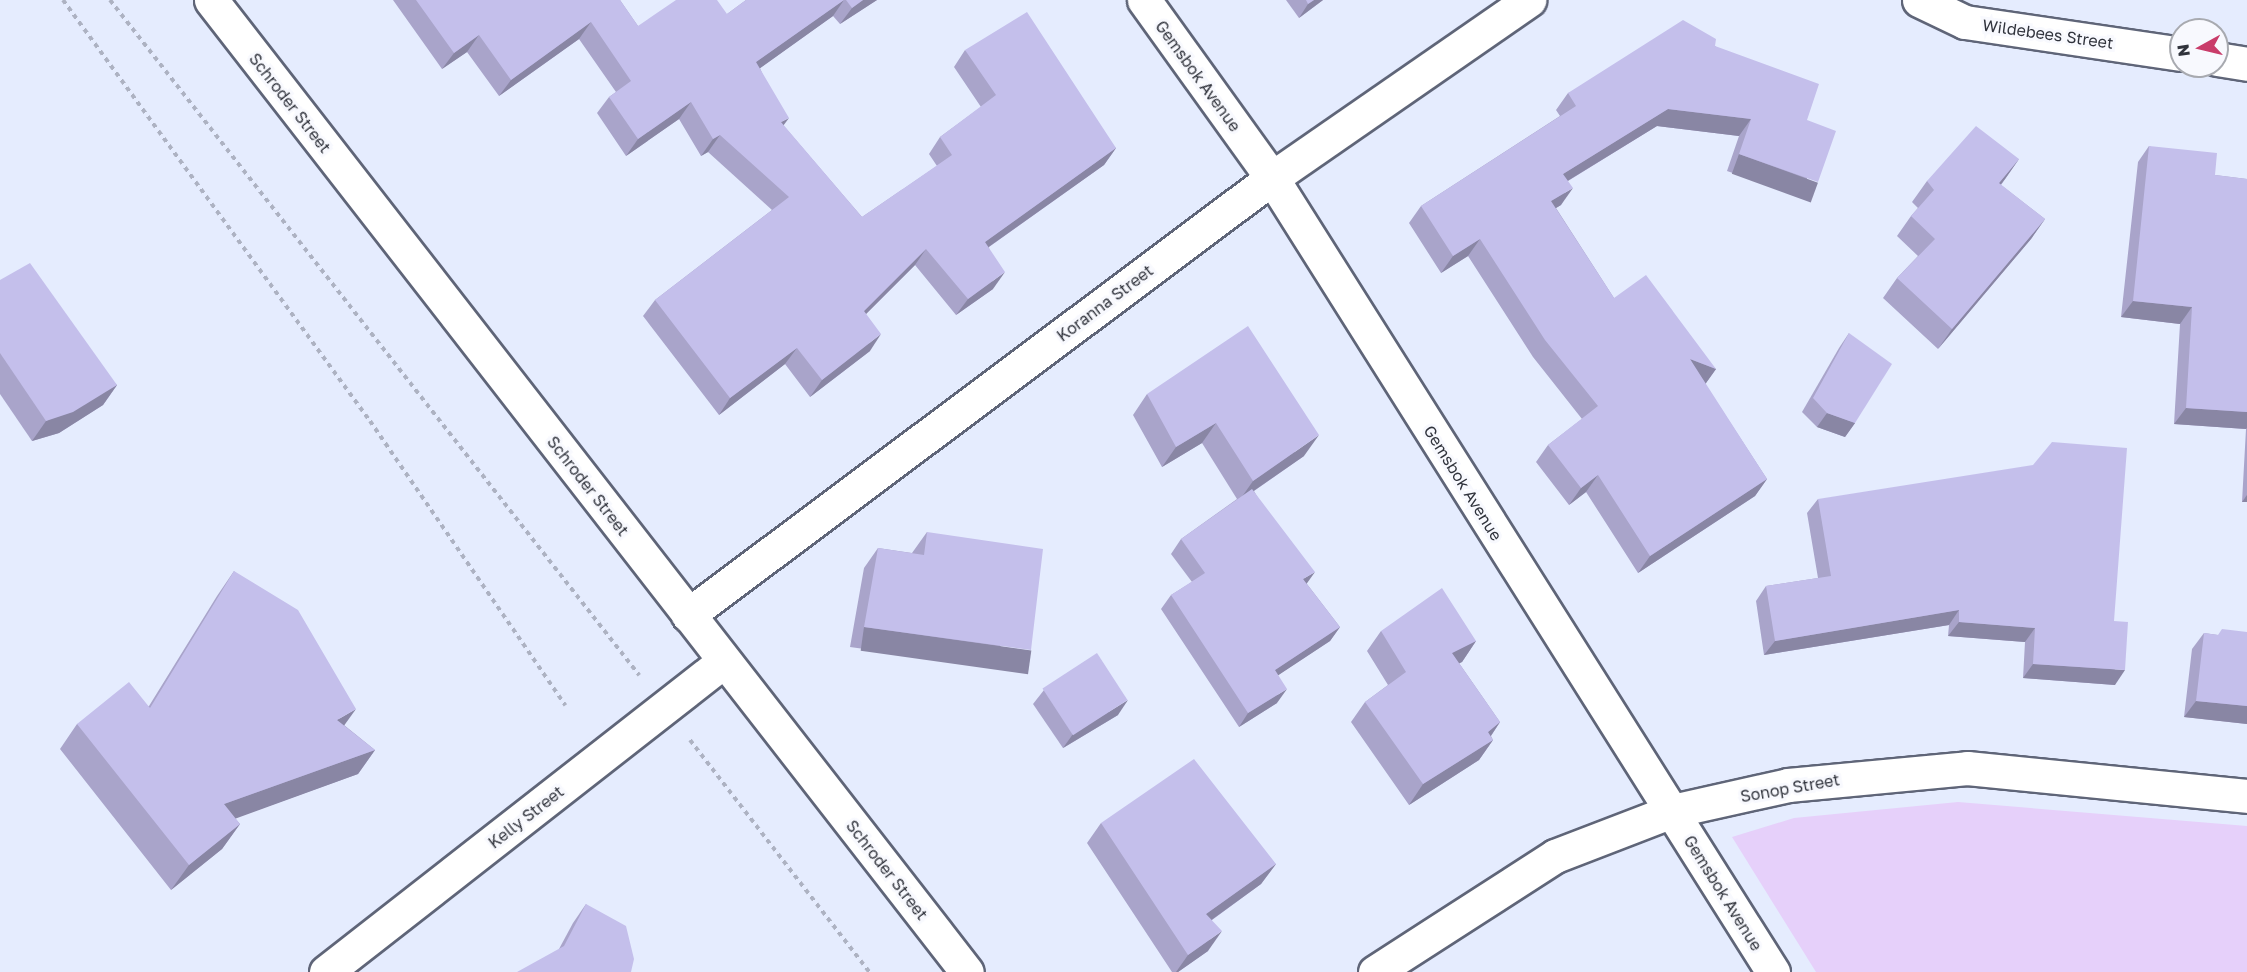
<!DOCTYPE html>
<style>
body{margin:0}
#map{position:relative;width:2247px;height:972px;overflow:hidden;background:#e5ecfe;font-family:"Golos Text",sans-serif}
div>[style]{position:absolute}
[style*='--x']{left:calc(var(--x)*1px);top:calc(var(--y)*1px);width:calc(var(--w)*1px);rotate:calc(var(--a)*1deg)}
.green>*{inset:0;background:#e6d0fa}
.path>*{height:4px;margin-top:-2px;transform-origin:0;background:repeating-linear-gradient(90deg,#adb2c2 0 4.5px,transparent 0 9px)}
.roads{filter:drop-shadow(2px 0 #5f6578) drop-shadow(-2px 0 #5f6578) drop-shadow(0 2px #5f6578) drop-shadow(0 -2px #5f6578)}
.minor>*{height:33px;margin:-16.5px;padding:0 16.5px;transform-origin:16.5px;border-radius:16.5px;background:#fff}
.trunk>*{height:33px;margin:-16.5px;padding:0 16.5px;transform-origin:16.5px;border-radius:16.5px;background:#fff}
.wall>*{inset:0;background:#a9a4ca}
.shaded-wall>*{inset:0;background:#8986a4;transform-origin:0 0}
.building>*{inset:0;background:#c4bfeb;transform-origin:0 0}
span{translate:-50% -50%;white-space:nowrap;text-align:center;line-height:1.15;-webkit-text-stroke:6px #f8f9fe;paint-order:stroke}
.street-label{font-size:16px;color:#30333c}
.north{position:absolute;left:2169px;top:18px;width:60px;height:60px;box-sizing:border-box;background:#f8f9fe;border:2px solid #a8aab0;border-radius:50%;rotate:262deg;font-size:16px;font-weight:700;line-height:24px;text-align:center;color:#30333c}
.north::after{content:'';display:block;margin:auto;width:21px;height:27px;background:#c93c6a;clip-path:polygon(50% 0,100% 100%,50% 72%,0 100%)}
</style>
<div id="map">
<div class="green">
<i style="clip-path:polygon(1958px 802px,2247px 826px,2247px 972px,1816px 972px,1732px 837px,1794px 818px)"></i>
</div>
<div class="path">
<i style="--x:63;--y:0;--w:521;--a:53.9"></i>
<i style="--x:370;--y:421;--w:345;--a:55.5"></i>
<i style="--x:110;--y:0;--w:858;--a:51.91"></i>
<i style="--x:690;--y:740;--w:293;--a:52.3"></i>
</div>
<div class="roads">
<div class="minor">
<i style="--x:1144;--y:0;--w:219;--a:54.3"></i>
<i style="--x:1272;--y:178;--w:939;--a:57.75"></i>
<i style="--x:1919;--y:0;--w:51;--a:25.6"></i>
<i style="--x:1965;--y:22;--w:218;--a:8.4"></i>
<i style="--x:2217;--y:59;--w:30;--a:9"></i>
<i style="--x:688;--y:615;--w:729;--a:-36.81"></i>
<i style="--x:1272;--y:178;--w:313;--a:-34.7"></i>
<i style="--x:326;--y:972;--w:505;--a:-38"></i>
<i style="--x:1375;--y:972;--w:214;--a:-32.8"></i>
<i style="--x:1555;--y:856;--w:125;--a:-21"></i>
<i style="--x:1672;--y:811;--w:119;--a:-12.6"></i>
<i style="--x:1788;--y:785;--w:180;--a:-5.4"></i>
<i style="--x:1967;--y:768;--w:281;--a:5.7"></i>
</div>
<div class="trunk">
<i style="--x:211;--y:0;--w:1231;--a:52.13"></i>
</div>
</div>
<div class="wall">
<i style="clip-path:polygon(393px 0,620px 0,638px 26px,727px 14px,746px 0,877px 0,840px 24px,833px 16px,760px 68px,783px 125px,862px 217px,937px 166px,929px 154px,940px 137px,981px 107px,954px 67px,965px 50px,1116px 148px,1104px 165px,989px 247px,993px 289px,956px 315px,915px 265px,866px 314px,870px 351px,810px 397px,785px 364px,719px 415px,643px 316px,655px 300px,772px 210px,708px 152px,701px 156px,679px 119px,626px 156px,597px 113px,609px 97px,616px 92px,579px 39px,499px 96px,467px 52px,442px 69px)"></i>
<i style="clip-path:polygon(1286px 0,1323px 0,1299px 18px)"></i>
<i style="clip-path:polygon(1715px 46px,1807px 120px,1807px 199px,1727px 171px,1739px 136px,1657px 126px,1568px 181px,1561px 205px,1556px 208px,1614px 298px,1716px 369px,1705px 384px,1767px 479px,1755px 496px,1638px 573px,1586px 492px,1569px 505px,1536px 462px,1548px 445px,1582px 419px,1533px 357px,1468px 256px,1441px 273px,1409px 223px,1421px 206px,1560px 116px,1556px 110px,1568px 93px)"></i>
<i style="clip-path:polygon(2149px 146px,2215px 175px,2247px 179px,2247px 502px,2242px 502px,2246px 429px,2174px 424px,2180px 324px,2121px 317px,2138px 162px)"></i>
<i style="clip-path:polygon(2019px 159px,2001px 185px,2045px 219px,2031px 239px,1938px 349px,1883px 298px,1897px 278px,1918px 256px,1897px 236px,1911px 216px,1918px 208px,1912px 202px,1927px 181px)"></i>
<i style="clip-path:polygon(0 280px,117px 385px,103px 405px,59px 433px,32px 441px,0 394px)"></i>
<i style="clip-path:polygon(1849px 333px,1855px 423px,1845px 437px,1817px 427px,1802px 412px,1839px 348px)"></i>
<i style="clip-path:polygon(1147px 394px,1304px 456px,1254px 491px,1307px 584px,1340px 627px,1330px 641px,1278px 675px,1277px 703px,1239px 727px,1161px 609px,1171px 595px,1192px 582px,1171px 554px,1181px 539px,1237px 499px,1202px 443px,1162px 467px,1133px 415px)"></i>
<i style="clip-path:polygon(1818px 499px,2114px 621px,2115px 685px,2023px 678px,2025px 642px,1948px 636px,1949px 625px,1764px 655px,1756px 601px,1766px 586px,1818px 578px,1807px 513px)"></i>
<i style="clip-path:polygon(927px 532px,1016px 670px,850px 647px,864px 568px,878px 548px,912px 553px)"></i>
<i style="clip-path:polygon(234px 571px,344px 725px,375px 750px,358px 774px,235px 818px,240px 824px,222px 849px,171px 890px,60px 749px,77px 724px,149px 706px,217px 596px)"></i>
<i style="clip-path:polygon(1381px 631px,1476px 641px,1462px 662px,1459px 663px,1500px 722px,1491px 736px,1493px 740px,1479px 760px,1409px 805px,1351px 722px,1365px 702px,1388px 685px,1367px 651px)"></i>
<i style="clip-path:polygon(2247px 632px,2247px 724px,2184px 717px,2192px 649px,2204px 633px,2218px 635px)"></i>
<i style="clip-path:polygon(1044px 690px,1118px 715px,1063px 748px,1033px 704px)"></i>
<i style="clip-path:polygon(1101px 823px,1276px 864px,1261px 884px,1212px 920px,1208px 951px,1178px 972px,1172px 972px,1087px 843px)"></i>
<i style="clip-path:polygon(586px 904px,631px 972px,559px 949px,573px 923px)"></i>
</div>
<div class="shaded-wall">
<i style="clip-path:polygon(844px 0,833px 16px,745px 79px,756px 62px)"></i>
<i style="clip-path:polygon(863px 0,877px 0,840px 24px,852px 8px)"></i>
<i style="clip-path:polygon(1314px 0,1323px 0,1299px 18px,1308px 4px)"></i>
<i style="clip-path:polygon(591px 22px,579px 39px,499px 96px,511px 80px)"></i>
<i style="clip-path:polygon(479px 35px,467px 52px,442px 69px,454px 53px)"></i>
<i style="clip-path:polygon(691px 102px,679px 119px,626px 156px,638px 139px)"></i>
<i style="clip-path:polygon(1668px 109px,1751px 119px,1739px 136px,1657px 126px,1551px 191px,1563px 174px)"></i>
<i style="clip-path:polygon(789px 118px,777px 134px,781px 122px)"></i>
<i style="clip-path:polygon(720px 135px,708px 152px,701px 156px,713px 139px)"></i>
<i style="clip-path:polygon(1116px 148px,1104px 165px,973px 258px,985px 242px)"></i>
<i style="left:1739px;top:154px;width:84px;height:21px;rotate:20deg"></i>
<i style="clip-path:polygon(2019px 159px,2005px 179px,1985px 204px,1999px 183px)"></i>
<i style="clip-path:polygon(1573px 188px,1561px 205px,1539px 218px,1551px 201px)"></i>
<i style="clip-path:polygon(2045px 219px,2031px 239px,1938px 349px,1952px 329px)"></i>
<i style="clip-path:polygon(1480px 239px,1468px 256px,1441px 273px,1453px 256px)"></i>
<i style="clip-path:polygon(926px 249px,915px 265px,852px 328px,864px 311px)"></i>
<i style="clip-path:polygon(1005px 272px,993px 289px,956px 315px,968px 299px)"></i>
<i style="clip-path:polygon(2133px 301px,2192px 307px,2180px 324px,2121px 317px)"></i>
<i style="clip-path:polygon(881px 334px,870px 351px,810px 397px,822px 380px)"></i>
<i style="clip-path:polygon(797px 348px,785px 364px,719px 415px,730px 398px)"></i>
<i style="clip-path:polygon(1690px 359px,1716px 369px,1704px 386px)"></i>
<i style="clip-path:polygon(117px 385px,103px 405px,59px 433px,32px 441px,46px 421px)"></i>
<i style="clip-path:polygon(2186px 408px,2247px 412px,2247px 428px,2246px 429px,2174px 424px)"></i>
<i style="clip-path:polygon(1827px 413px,1855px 423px,1845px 437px,1817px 427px)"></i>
<i style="clip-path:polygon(1216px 423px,1202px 443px,1162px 467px,1176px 447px)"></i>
<i style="clip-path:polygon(1319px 435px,1304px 456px,1239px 501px,1253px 481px)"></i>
<i style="clip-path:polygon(1598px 475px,1586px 492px,1569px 505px,1581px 488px)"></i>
<i style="clip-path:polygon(1767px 479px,1755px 496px,1638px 573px,1650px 556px)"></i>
<i style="clip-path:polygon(2247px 495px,2247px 502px,2242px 502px)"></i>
<i style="clip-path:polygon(1315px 572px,1305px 586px,1303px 579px)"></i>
<i style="clip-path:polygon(1959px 610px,1949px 625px,1764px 655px,1775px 641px)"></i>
<i style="clip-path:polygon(1959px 622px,2035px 628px,2025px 642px,1948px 636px)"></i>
<i style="left:864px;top:627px;width:169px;height:24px;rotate:8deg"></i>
<i style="clip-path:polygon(1340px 627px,1330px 641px,1265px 684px,1275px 670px)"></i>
<i style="clip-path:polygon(1476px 641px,1462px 662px,1438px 674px,1452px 653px)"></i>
<i style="clip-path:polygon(2033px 664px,2125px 670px,2115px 685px,2023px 678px)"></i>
<i style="clip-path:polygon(1287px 689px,1277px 703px,1239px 727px,1248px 713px)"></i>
<i style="clip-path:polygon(1128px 700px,1118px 715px,1063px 748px,1073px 734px)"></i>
<i style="clip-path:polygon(2196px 701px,2247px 706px,2247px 724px,2184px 717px)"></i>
<i style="clip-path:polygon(356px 709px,338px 734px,337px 720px)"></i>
<i style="clip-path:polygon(1500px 722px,1486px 743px,1488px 732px)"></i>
<i style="clip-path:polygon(1493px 740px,1479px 760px,1409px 805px,1423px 784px)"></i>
<i style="clip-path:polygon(375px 750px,358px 774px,207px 829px,224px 804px)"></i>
<i style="clip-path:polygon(240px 824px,222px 849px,171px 890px,189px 865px)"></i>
<i style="clip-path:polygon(1276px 864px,1261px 884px,1192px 934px,1206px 914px)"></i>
<i style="clip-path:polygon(1222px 931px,1208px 951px,1178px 972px,1176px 972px,1188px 955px)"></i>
</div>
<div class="building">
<i style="clip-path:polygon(416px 0,620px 0,638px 26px,676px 0,717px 0,727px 14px,746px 0,844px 0,756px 62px,789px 118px,781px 122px,862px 217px,952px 155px,940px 137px,996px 95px,965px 50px,1027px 12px,1116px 148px,985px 242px,1005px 272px,968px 299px,926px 249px,864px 311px,881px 334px,822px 380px,797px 348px,730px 398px,655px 300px,789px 197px,720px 135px,713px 139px,691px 102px,638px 139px,609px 97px,631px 81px,591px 22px,511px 80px,479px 35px,454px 53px)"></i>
<i style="clip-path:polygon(846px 0,863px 0,852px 8px)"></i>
<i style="clip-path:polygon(1306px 0,1314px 0,1308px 4px)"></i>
<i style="clip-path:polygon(1683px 20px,1716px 39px,1715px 46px,1819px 84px,1807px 120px,1836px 131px,1818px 182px,1739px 154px,1751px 119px,1668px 109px,1563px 174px,1573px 188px,1551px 201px,1614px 298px,1646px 275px,1716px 369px,1690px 359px,1767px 479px,1650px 556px,1598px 475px,1581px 488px,1548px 445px,1598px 406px,1545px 340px,1480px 239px,1453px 256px,1421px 206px,1576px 106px,1568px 93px)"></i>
<i style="clip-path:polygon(1976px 126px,2019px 159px,1999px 183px,2045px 219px,1952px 329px,1897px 278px,1935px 239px,1911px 216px,1934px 190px,1927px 181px)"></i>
<i style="clip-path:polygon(2149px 146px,2217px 153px,2215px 175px,2247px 179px,2247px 412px,2186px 408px,2192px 307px,2133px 301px)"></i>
<i style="clip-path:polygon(30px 263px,117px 385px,73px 412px,46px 421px,0 353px,0 280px)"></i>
<i style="clip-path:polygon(1248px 326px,1319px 435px,1253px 481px,1216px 423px,1176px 447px,1147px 394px)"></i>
<i style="clip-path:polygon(1849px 333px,1892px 364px,1855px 423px,1827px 413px,1813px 398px)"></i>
<i style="clip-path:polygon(2052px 442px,2127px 448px,2114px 621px,2128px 622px,2125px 670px,2033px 664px,2035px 628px,1959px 622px,1959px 610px,1775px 641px,1766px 586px,1831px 576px,1818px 499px,2033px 465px)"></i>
<i style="clip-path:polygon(1252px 489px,1315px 572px,1303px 579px,1340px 627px,1275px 670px,1287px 689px,1248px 713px,1171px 595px,1205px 573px,1181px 539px)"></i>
<i style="clip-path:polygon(927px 532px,1043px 549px,1031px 650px,864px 627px,878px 548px,924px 555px)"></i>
<i style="clip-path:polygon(234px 571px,298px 610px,356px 709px,337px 720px,375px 750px,224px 804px,240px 824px,189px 865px,77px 724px,129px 682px,150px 708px)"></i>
<i style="clip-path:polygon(1442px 588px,1476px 641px,1452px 653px,1500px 722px,1488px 732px,1493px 740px,1423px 784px,1365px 702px,1406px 672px,1381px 631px)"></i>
<i style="clip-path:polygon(2222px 629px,2247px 632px,2247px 706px,2196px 701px,2204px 633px,2218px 635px)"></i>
<i style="left:1097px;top:653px;width:56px;height:65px;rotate:57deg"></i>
<i style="clip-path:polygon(1194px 759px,1276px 864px,1206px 914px,1222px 931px,1188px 955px,1101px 823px)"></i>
<i style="clip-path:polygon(586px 904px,626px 926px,634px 959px,631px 972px,517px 972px,564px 946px)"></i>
</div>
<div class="street-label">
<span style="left:2048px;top:34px;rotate:8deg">Wildebees Street</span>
<span style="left:1198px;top:76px;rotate:54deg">Gemsbok Avenue</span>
<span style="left:290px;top:103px;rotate:52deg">Schroder Street</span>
<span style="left:1105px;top:303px;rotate:-37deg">Koranna Street</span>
<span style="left:1463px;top:483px;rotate:58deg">Gemsbok Avenue</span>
<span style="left:588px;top:486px;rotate:52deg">Schroder Street</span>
<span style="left:1790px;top:788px;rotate:-10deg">Sonop Street</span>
<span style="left:526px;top:817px;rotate:-38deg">Kelly Street</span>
<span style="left:887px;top:870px;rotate:52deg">Schroder Street</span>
<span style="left:1723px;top:893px;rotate:58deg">Gemsbok Avenue</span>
</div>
<div class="north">N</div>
</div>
